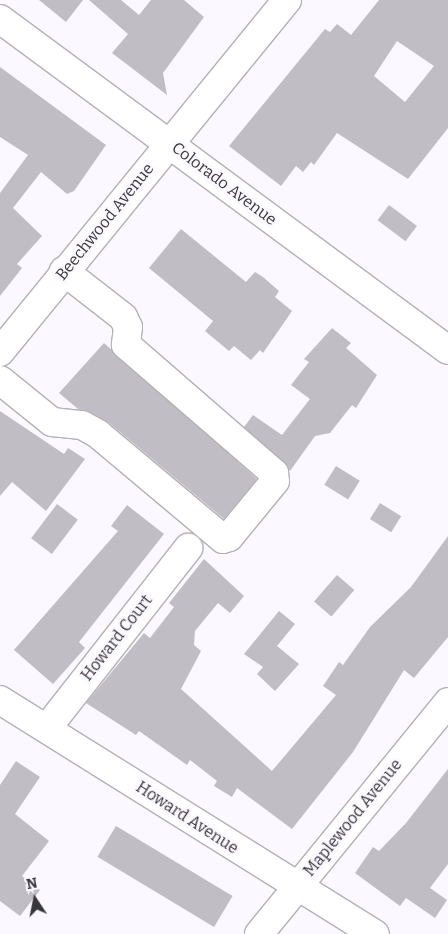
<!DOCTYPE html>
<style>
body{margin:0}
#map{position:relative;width:448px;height:934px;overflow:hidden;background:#fbf8ff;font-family:Bitter,serif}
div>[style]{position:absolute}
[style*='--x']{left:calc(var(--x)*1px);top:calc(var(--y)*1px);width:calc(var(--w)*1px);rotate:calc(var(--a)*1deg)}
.building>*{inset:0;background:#c0bec4;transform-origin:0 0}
.roads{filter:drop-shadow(1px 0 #b3b1b7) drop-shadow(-1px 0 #b3b1b7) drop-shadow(0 1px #b3b1b7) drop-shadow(0 -1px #b3b1b7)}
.minor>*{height:28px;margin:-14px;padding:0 14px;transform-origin:14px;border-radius:14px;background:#fff}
span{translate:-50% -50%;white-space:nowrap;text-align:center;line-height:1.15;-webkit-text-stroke:5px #fbf8ff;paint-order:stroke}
.street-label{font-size:16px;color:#373639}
.north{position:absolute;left:10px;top:874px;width:50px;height:50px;-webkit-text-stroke:4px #fbf8ff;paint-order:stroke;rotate:349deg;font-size:14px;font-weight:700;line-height:20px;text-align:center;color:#373639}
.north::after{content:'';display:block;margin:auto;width:18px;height:22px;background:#373639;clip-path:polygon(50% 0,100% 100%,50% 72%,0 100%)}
</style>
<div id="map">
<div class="building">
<i style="clip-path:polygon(39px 0,83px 0,66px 22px)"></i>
<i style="clip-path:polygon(89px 0,121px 0,139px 15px,151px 0,184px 0,204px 17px,163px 73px,167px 95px,112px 53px,128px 34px)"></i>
<i style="clip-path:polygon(evenodd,379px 0,448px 0,448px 128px,408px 179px,337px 133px,314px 165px,311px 162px,303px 172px,296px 166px,281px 186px,229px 146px,325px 29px,330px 32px,337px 24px,351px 35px,379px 0,397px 41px,434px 66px,405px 102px,374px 76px,397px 41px)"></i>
<i style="clip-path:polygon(0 67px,106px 145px,74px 191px,67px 194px,41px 172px,13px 208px,42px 236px,17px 264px,22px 268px,0 296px,0 193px,28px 155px,0 137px)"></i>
<i style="left:389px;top:205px;width:35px;height:19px;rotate:37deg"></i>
<i style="clip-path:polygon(181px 229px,246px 282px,255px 272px,263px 277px,279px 291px,275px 297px,292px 311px,263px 353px,260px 350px,251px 360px,234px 346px,229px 351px,205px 331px,213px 321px,149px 268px)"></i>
<i style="clip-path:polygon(332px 328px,351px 343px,346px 348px,377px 375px,356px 408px,352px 405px,330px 433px,315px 436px,290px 471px,244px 427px,253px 415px,282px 435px,310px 399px,291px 385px,309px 362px,304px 359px)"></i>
<i style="clip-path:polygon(104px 343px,257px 479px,224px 519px,108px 422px,78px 409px,59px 393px)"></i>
<i style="clip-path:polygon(0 411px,64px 454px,68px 448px,85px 459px,46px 511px,12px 482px,0 496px)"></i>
<i style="left:336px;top:466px;width:28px;height:22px;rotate:32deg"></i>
<i style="left:380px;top:503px;width:25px;height:19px;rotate:32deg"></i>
<i style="left:57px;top:504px;width:26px;height:43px;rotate:37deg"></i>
<i style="clip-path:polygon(127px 505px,164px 534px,79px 642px,85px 648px,53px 684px,14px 650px,118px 531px,111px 526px)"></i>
<i style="clip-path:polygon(448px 536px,448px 637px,414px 678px,404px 670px,353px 752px,292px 829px,237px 788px,232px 797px,214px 786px,217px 781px,190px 760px,187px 765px,139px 731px,136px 735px,86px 703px,144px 633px,150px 638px,174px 607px,169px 603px,204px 559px,244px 596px,230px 613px,218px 603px,195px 631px,194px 645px,201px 651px,181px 689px,272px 771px,336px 695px,323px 686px,339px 662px,343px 665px,370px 627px,411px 587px)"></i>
<i style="left:337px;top:575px;width:23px;height:35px;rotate:41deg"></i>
<i style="clip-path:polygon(279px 611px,295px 624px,277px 646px,299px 664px,275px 691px,257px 674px,263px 667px,244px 654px)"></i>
<i style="clip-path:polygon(16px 761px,40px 777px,15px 814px,49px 841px,22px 876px,40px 890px,20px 916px,0 901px,0 785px)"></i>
<i style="clip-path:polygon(448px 769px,448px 864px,430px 888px,447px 900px,435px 918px,406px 898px,400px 906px,355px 873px,373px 847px,379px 851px,406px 823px)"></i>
<i style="left:116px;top:826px;width:136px;height:36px;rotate:31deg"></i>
</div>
<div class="roads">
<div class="minor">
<i style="--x:0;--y:19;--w:557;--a:36.46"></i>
<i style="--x:0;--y:352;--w:454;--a:-50.8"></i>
<i style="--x:0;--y:380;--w:67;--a:38.9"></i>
<i style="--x:52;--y:422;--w:30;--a:6"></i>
<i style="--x:82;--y:425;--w:18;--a:29"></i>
<i style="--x:98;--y:434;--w:163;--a:40"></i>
<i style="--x:223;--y:539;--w:6;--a:-18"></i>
<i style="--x:229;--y:537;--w:72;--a:-50.6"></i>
<i style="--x:275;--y:481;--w:8;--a:-97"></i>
<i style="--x:274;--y:473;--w:196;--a:-139.1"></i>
<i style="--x:126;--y:345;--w:18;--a:-84"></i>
<i style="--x:128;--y:327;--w:11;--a:-117"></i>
<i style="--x:123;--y:317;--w:75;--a:-142.1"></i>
<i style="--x:0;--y:700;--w:442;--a:32"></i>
<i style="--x:47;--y:728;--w:229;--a:-51.9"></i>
<i style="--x:259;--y:934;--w:299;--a:-50.8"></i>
</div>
</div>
<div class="street-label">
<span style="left:224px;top:184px;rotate:37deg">Colorado Avenue</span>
<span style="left:105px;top:222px;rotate:-51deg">Beechwood Avenue</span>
<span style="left:117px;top:638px;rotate:-52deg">Howard Court</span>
<span style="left:187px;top:818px;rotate:33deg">Howard Avenue</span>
<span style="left:353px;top:818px;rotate:-51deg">Maplewood Avenue</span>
</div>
<div class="north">N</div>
</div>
